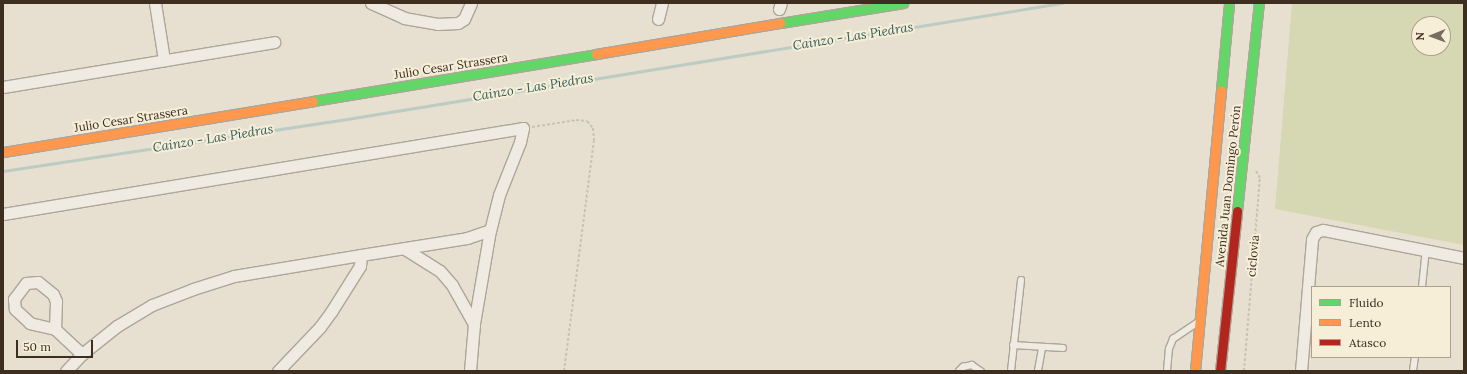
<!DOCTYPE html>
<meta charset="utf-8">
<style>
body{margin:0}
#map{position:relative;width:1467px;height:374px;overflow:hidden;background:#e7e0d1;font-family:Lora,serif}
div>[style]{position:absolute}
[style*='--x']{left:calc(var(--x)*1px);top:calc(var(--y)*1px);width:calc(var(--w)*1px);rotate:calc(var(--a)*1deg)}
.green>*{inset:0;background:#d6d7b3}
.stream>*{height:3px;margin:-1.5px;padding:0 1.5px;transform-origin:1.5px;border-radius:1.5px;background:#bcccc2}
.path>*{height:2px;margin-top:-1px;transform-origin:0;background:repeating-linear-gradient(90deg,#c8c2b9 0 3px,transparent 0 5px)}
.roads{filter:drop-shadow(1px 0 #ada599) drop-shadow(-1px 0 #ada599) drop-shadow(0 1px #ada599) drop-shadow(0 -1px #ada599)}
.lane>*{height:5.5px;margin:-2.75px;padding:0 2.75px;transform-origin:2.75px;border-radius:2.75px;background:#efebe3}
.street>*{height:11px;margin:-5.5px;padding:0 5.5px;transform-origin:5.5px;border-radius:5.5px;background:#efebe3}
.fast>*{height:9px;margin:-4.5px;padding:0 4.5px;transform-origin:4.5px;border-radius:4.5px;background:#63d668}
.slow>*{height:9px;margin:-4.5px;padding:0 4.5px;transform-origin:4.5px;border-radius:4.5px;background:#ff974d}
.jam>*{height:9px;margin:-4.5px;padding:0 4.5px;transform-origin:4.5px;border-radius:4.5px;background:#b3261e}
span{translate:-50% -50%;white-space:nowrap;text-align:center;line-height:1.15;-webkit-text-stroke:4px #f7eed8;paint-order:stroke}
.street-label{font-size:12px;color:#3d2e20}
.water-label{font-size:13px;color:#2f5d5a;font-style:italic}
.frame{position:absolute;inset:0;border:4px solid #3d2e20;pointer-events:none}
.legend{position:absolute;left:1311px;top:286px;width:140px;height:72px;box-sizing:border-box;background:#f7eed8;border:1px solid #ada18e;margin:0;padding:5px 7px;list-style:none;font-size:12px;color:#3d2e20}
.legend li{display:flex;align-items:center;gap:8px;height:20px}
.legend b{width:20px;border:1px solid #ada18e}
.north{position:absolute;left:1411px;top:16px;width:40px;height:40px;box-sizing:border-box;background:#f7eed8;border:1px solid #ada18e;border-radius:50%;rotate:269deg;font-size:11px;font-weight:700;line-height:16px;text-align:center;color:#3d2e20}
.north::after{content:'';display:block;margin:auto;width:14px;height:18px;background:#786c5e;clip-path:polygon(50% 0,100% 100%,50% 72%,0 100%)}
.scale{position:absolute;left:16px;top:340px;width:77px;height:18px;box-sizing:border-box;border:2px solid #3d2e20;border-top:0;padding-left:5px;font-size:12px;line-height:14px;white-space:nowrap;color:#3d2e20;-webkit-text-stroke:3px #f7eed8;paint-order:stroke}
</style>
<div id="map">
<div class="green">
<i style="clip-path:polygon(evenodd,1292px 3px,1464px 3px,1464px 245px,1275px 209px,1292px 3px,1419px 24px,1443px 24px,1443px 48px,1419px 48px,1419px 24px)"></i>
</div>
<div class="stream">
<i style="--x:3;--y:171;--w:348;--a:-8.6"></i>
<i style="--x:347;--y:119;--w:724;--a:-9.22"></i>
</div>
<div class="path">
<i style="--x:532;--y:127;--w:45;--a:-9"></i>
<i style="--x:576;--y:120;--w:11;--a:5"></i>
<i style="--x:587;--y:121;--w:9;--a:49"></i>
<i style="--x:593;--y:128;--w:12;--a:85"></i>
<i style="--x:594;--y:140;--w:233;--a:97.4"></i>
<i style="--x:1244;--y:371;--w:194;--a:-85.3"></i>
<i style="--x:1260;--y:178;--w:10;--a:-119"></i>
</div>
<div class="roads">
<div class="lane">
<i style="--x:1422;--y:287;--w:36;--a:-84"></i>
<i style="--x:1013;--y:345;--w:50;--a:3.4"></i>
<i style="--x:959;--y:371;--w:6;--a:-45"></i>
<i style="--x:963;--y:367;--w:9;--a:-13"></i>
<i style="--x:972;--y:365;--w:11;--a:34"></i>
<i style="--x:1011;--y:371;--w:91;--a:-83.7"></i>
<i style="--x:1038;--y:371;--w:23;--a:-80"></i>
<i style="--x:1167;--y:371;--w:22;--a:-85"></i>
<i style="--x:1169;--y:349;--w:11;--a:-68"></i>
<i style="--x:1173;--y:339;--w:29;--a:-34"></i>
<i style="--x:1413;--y:371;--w:14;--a:-82"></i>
</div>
<div class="street">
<i style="--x:155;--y:3;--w:58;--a:81"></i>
<i style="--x:371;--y:3;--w:36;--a:24"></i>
<i style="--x:404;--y:18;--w:34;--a:10"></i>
<i style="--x:437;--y:24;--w:21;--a:-3"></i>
<i style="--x:458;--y:23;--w:7;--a:-34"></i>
<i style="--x:464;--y:19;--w:17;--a:-66"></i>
<i style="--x:779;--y:9;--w:6;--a:-72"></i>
<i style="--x:658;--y:19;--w:16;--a:-76"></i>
<i style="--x:3;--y:87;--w:275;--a:-9.4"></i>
<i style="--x:3;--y:214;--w:527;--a:-9.39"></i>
<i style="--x:523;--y:128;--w:14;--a:102"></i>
<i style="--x:520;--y:142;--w:57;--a:111.6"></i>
<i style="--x:499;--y:195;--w:36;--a:104"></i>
<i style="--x:490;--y:230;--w:95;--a:99.7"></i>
<i style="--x:474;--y:324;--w:47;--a:94.9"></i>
<i style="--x:405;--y:249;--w:41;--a:32.2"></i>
<i style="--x:440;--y:271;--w:18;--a:49"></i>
<i style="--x:452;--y:285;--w:45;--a:60.6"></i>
<i style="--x:55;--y:329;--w:26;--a:-167"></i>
<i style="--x:30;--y:323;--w:21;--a:-137"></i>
<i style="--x:15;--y:309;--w:10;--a:-96"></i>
<i style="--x:14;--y:299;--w:20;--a:-53"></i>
<i style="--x:26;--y:283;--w:12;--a:-5"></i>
<i style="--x:38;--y:282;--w:19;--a:39"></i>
<i style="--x:53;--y:294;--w:8;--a:67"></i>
<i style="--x:56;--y:301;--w:28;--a:92"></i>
<i style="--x:55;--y:329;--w:37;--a:43"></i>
<i style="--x:66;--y:371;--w:23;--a:-47"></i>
<i style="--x:82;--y:354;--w:45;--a:-38.7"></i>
<i style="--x:117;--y:326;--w:41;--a:-31"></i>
<i style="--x:152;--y:305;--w:44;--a:-21.3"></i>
<i style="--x:193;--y:289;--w:43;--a:-17.6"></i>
<i style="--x:234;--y:276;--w:129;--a:-9.4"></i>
<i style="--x:278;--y:371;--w:61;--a:-46.3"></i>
<i style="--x:320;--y:327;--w:19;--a:-54"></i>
<i style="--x:331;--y:312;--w:54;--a:-57.8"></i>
<i style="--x:360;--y:266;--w:11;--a:-85"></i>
<i style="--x:361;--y:255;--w:107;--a:-9.1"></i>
<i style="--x:467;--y:238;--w:24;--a:-19"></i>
<i style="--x:1301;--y:371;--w:132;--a:-85.2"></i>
<i style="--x:1312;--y:239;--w:8;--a:-60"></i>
<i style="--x:1316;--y:232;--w:7;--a:-16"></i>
<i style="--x:1323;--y:230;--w:144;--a:11.2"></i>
</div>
<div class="fast">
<i style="--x:780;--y:23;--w:125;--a:-9.2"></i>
<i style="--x:1221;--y:90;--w:87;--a:-84.7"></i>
<i style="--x:313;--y:101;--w:287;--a:-9.4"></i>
<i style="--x:1237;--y:211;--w:209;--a:-84"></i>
</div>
<div class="slow">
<i style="--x:596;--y:54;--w:187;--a:-9.6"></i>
<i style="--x:3;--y:152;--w:314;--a:-9.3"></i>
<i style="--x:1195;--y:371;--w:282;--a:-84.7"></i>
</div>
<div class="jam">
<i style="--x:1220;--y:371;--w:161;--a:-83.9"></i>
</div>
</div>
<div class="street-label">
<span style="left:451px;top:66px;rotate:-9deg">Julio Cesar Strassera</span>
<span style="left:131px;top:119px;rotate:-9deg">Julio Cesar Strassera</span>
<span style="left:1228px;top:186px;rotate:-84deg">Avenida Juan Domingo Perón</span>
<span style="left:1253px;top:256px;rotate:-85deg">ciclovia</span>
</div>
<div class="water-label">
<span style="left:853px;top:37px;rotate:-9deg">Cainzo - Las Piedras</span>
<span style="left:533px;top:88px;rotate:-9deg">Cainzo - Las Piedras</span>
<span style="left:213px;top:139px;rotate:-9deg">Cainzo - Las Piedras</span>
</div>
<div class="frame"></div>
<ul class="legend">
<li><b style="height:5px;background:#63d668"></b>Fluido</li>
<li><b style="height:5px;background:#ff974d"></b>Lento</li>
<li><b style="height:5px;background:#b3261e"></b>Atasco</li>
</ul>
<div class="north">N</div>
<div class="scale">50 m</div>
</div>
